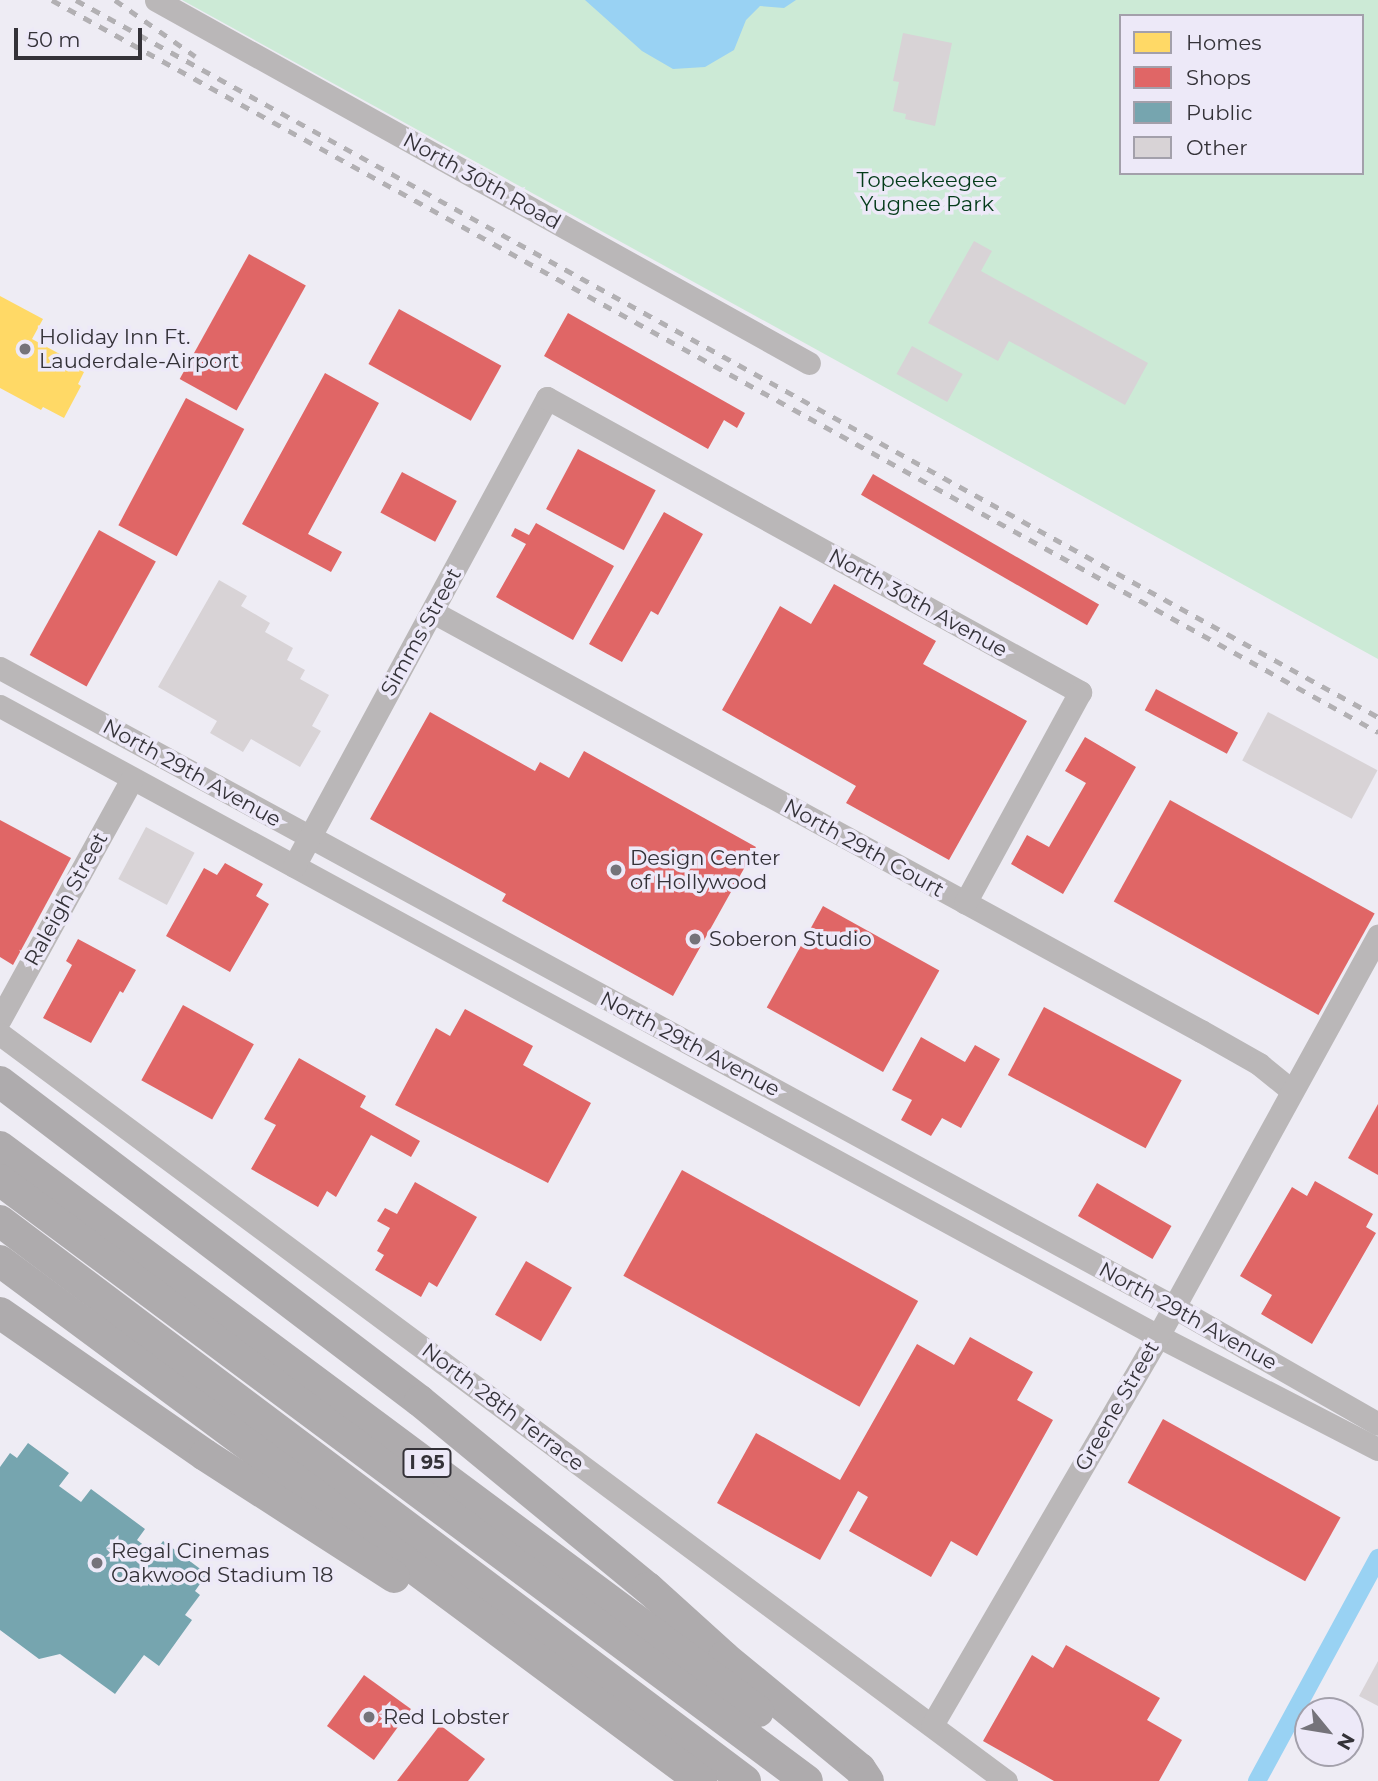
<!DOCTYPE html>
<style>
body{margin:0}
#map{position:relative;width:1378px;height:1781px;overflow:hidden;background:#eeecf4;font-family:Montserrat,sans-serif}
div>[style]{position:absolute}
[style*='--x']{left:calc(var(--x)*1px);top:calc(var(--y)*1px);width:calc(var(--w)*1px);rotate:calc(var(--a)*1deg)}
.green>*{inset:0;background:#ccead6}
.water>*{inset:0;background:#99d2f3}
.homes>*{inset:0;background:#ffd966}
.shops>*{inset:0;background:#e06666;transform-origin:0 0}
.public>*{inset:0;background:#76a5af}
.canal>*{height:18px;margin:-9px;padding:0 9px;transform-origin:9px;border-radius:9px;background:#99d2f3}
.building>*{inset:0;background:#d8d3d6;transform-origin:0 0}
.minor>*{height:23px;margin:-11.5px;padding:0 11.5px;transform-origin:11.5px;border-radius:11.5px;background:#bab7b8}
.highway>*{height:32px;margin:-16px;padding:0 16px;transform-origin:16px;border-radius:16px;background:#aeabad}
.rail>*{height:5px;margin-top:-2.5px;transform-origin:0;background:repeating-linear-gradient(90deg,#b2b0b3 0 9px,transparent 0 18px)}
.dots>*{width:19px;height:19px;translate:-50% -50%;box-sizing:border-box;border:4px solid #ede9f8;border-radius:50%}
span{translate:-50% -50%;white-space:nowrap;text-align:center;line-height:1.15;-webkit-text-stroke:7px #ede9f8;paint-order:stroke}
.shield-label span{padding:2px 5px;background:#ede9f8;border:2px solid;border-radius:5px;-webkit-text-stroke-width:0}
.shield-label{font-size:19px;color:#343238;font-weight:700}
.park-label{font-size:21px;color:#043b1a}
.street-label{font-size:21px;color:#343238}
.poi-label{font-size:21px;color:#343238}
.left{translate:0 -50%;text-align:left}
.legend{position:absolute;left:1119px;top:14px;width:245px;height:161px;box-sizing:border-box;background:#ede9f8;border:2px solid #a3a0ab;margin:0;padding:9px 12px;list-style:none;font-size:21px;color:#343238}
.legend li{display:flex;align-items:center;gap:14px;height:35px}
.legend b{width:35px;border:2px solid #a3a0ab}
.north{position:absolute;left:1294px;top:1697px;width:70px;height:70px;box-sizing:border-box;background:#ede9f8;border:2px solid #a3a0ab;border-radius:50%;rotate:120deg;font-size:19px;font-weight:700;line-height:28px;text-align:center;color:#343238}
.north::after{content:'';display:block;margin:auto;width:24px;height:32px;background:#75737a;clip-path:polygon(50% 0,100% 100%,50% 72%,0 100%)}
.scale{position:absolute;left:14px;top:28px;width:128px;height:32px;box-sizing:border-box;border:4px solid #343238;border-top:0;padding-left:9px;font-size:21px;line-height:24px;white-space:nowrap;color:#343238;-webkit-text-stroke:5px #ede9f8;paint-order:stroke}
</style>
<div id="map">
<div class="green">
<i style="clip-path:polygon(evenodd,182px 0,1378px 0,1378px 659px,182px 0,1121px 16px,1362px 16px,1362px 173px,1121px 173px,1121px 16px)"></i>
</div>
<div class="water">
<i style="clip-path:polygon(585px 0,796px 0,784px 8px,760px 6px,746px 20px,734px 50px,705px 67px,673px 69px,642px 51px)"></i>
</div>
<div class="homes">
<i style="clip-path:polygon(0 296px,43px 319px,32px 339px,69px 359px,67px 363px,84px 372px,78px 384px,81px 386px,64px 418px,43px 407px,41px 410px,0 388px)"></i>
</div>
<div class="shops">
<i style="left:249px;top:254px;width:65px;height:143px;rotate:29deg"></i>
<i style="left:399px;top:309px;width:117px;height:63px;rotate:29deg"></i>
<i style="clip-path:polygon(568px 313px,745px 413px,737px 428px,724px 420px,708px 449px,544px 356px)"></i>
<i style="clip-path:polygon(325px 373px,379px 403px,308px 534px,342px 552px,331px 572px,242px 524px)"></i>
<i style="left:186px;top:398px;width:66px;height:144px;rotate:28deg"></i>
<i style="left:578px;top:449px;width:88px;height:68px;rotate:28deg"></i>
<i style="left:402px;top:472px;width:62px;height:46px;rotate:28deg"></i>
<i style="left:873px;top:474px;width:261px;height:24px;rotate:30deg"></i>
<i style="clip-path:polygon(664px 512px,703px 534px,658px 615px,651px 611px,622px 662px,589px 644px)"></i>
<i style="clip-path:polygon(536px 523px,614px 566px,573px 640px,496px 597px,526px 544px,511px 536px,515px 528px,529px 535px)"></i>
<i style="left:99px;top:530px;width:65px;height:143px;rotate:29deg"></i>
<i style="clip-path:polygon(834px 584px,936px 641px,923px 664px,1027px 721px,949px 860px,846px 803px,856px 786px,722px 710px,780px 606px,811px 624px)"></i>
<i style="left:1156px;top:689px;width:93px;height:24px;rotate:28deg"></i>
<i style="clip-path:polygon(430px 712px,535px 771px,540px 762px,569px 778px,584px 751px,756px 847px,673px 996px,502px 901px,506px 894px,370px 819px)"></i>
<i style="clip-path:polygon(1085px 737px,1136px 767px,1063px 894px,1011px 864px,1027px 835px,1049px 847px,1086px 783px,1065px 771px)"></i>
<i style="left:1170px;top:800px;width:234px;height:116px;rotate:29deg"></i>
<i style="clip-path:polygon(0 820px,71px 858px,13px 965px,0 957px)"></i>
<i style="clip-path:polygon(225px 863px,263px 884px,256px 896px,269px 904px,230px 972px,166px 936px,204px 868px,217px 875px)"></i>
<i style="left:823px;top:906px;width:133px;height:116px;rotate:29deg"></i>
<i style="clip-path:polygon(78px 939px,136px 970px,123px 993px,120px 991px,91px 1043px,43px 1018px,72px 965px,66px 961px)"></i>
<i style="left:183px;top:1005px;width:81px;height:86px;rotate:29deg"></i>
<i style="left:1044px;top:1007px;width:156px;height:77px;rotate:28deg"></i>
<i style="clip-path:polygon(465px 1009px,533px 1046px,523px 1065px,591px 1103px,548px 1183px,395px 1105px,436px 1028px,450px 1036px)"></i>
<i style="clip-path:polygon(921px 1037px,965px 1062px,975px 1045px,1000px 1059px,961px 1128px,942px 1118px,931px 1136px,901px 1120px,912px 1100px,892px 1090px)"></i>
<i style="clip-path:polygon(299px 1058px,366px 1096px,360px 1107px,420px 1141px,411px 1157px,371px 1135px,336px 1197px,327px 1191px,318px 1207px,251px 1169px,276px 1125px,264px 1119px)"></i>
<i style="clip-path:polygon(1378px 1104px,1378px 1175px,1348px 1158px)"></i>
<i style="left:682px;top:1170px;width:270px;height:121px;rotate:29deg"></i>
<i style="clip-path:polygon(1315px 1181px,1373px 1214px,1366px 1227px,1376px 1233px,1312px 1344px,1261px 1314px,1272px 1295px,1240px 1276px,1292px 1187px,1307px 1196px)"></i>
<i style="clip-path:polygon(415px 1182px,477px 1217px,437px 1287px,429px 1282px,421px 1297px,375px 1270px,384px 1255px,377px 1251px,390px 1228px,377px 1221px,385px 1208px,397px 1214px)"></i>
<i style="left:1097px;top:1183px;width:86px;height:38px;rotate:30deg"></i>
<i style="left:526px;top:1261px;width:53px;height:62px;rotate:30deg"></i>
<i style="clip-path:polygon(970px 1337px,1033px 1372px,1017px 1400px,1053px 1420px,977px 1556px,951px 1541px,931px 1577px,849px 1531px,868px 1497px,858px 1491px,820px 1560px,717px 1503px,756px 1433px,840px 1480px,917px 1344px,954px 1365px)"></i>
<i style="left:1163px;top:1419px;width:203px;height:73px;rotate:29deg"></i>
<i style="clip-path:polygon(1066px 1645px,1160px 1698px,1147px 1720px,1182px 1740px,1159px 1781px,1054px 1781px,983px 1741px,1032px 1655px,1053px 1668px)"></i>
<i style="left:364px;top:1675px;width:58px;height:63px;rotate:36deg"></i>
<i style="clip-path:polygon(440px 1725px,485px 1759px,468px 1781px,397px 1781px)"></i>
</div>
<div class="public">
<i style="clip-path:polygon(28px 1443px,69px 1473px,59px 1486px,81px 1502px,91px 1489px,145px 1529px,137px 1540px,154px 1553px,163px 1541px,207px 1574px,195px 1591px,200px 1595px,185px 1615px,192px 1620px,159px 1666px,144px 1655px,115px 1694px,60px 1654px,39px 1659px,0 1630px,0 1467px,10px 1453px,17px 1458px)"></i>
</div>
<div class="canal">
<i style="--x:1257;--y:1781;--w:254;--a:-61.5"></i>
</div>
<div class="building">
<i style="clip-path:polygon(903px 33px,952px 43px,935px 126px,905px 119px,906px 114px,893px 111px,899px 82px,893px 81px)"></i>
<i style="clip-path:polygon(974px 241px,992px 251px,981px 271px,1148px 363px,1125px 405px,1009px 341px,998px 361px,928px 323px)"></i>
<i style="left:912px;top:346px;width:58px;height:32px;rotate:29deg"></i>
<i style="clip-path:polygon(219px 580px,247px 596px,241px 606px,270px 623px,265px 632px,293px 648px,287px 660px,305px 670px,300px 679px,329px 695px,312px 726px,321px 731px,300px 767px,251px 739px,243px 752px,210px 733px,217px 721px,158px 687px)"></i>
<i style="left:1268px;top:712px;width:124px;height:55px;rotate:28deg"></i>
<i style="left:146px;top:827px;width:55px;height:59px;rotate:28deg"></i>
<i style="clip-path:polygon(1378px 1661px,1378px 1706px,1359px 1696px)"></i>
</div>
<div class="minor">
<i style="--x:156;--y:0;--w:747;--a:29.07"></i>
<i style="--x:433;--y:612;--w:875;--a:28.62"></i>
<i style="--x:1201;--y:1031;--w:67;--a:29.6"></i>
<i style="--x:1259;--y:1064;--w:41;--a:39.1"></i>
<i style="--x:0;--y:668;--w:1337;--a:28.56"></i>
<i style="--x:1174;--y:1307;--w:235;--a:29.8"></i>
<i style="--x:0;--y:706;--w:1318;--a:28.55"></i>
<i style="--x:1158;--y:1336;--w:247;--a:27.2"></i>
<i style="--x:294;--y:866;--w:532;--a:-61.6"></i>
<i style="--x:547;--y:398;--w:609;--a:28.88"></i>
<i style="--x:1080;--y:692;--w:240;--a:118.6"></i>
<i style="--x:0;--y:1019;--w:274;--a:-61.2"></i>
<i style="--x:0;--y:1034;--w:1253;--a:36.6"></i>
<i style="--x:932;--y:1725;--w:450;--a:-59.8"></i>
<i style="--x:1158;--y:1336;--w:457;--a:-61.2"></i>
</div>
<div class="highway">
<i style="--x:0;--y:1082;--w:527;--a:37.22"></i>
<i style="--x:420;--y:1401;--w:295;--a:39.4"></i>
<i style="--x:648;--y:1588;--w:103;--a:42.2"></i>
<i style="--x:724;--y:1657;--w:176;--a:39.5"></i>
<i style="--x:860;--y:1769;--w:14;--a:56"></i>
<i style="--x:0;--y:1147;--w:945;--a:36.65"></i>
<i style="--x:0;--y:1180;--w:1006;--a:36.68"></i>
<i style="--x:0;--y:1221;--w:932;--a:36.93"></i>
<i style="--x:0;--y:1261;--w:873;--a:36.57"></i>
<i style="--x:0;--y:1313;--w:249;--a:34.7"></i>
<i style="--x:205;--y:1455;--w:225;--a:32.8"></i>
</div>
<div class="rail">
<i style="--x:52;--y:0;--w:1515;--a:28.9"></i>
<i style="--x:76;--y:0;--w:1486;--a:28.84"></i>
<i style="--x:115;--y:0;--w:98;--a:35"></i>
</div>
<div class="dots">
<i style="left:25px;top:349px;background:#75737a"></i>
<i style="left:616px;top:870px;background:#75737a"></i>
<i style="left:695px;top:939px;background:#75737a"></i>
<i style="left:97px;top:1563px;background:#75737a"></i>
<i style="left:369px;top:1717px;background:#75737a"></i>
</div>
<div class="shield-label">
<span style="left:427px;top:1463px">I 95</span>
</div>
<div class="park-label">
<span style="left:927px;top:192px">Topeekeegee<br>Yugnee Park</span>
</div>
<div class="street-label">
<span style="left:482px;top:181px;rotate:29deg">North 30th Road</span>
<span style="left:918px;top:603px;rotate:29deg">North 30th Avenue</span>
<span style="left:421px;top:632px;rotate:-61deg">Simms Street</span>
<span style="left:192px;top:773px;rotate:29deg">North 29th Avenue</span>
<span style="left:864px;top:848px;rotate:29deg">North 29th Court</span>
<span style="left:66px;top:899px;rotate:-61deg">Raleigh Street</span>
<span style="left:690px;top:1044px;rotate:28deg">North 29th Avenue</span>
<span style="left:1188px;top:1316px;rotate:29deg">North 29th Avenue</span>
<span style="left:1117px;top:1406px;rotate:-60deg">Greene Street</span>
<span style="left:503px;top:1407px;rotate:37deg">North 28th Terrace</span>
</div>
<div class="poi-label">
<span class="left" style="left:39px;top:349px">Holiday Inn Ft.<br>Lauderdale-Airport</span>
<span class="left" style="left:630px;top:870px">Design Center<br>of Hollywood</span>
<span class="left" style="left:709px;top:939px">Soberon Studio</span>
<span class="left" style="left:111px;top:1563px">Regal Cinemas<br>Oakwood Stadium 18</span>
<span class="left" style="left:383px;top:1717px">Red Lobster</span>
</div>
<ul class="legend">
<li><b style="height:19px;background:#ffd966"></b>Homes</li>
<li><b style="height:19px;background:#e06666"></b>Shops</li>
<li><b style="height:19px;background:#76a5af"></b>Public</li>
<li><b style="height:19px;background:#d8d3d6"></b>Other</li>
</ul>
<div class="north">N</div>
<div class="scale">50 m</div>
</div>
